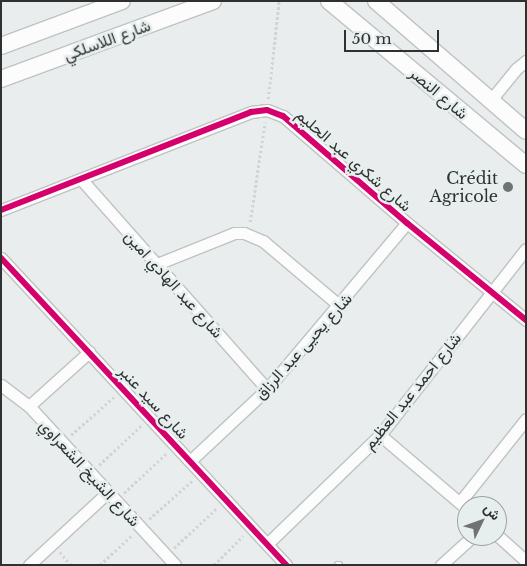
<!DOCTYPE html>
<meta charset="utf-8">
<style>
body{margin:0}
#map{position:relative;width:527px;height:566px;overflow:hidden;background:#e9eded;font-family:"Libre Baskerville",Vazirmatn,serif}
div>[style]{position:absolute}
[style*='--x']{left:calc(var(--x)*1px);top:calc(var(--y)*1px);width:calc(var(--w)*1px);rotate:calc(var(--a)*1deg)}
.path>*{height:2.5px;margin-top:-1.25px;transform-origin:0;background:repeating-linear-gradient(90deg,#d2d4d4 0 2.5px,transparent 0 5px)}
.roads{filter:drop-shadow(1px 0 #bfc3c2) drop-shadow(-1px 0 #bfc3c2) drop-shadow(0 1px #bfc3c2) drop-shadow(0 -1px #bfc3c2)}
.lane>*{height:5.5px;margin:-2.75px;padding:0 2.75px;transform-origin:2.75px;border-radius:2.75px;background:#fcfcfc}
.street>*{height:11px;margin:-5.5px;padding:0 5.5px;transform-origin:5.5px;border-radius:5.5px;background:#fcfcfc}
.secondary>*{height:16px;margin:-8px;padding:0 8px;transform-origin:8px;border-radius:8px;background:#fcfcfc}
.cycleway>*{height:6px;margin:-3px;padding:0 3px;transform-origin:3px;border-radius:3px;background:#d6006c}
.dots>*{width:14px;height:14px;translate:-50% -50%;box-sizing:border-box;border:2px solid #e7efee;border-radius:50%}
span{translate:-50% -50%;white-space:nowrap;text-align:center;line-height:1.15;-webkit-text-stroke:5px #e7efee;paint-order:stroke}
.street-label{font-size:16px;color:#2e3130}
.poi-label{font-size:16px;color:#2e3130}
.right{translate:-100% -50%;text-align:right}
.frame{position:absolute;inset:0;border:2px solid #2e3130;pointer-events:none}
.north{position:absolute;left:457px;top:496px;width:50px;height:50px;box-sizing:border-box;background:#e7efee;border:1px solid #9da3a2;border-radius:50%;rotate:48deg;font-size:14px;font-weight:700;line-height:20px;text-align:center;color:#2e3130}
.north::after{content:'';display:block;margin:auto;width:18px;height:22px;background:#6f7372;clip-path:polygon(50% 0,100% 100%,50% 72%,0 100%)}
.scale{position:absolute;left:344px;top:30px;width:95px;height:22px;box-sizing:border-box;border:2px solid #2e3130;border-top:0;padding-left:6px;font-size:15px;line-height:18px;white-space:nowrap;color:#2e3130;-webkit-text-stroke:4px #e7efee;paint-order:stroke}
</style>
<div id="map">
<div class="path">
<i style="--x:268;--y:99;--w:99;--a:-83.6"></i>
<i style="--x:250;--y:222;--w:101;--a:-81.5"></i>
<i style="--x:71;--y:435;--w:57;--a:-41.5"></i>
<i style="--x:99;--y:465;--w:59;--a:-42.9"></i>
<i style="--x:124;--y:493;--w:60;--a:-43"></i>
<i style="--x:149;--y:519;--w:59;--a:-41.6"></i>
<i style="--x:174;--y:548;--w:59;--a:-42.9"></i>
<i style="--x:60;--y:552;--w:17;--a:50"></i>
<i style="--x:100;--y:565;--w:44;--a:-43.2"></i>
<i style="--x:214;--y:565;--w:41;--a:-45"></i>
</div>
<div class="roads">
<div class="lane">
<i style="--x:338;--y:565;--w:1;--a:0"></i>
</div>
<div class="street">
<i style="--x:490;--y:101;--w:41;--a:-50.9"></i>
<i style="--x:516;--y:69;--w:13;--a:-39"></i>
<i style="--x:81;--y:179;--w:281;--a:48.5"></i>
<i style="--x:1;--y:210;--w:269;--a:-21.4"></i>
<i style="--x:251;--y:112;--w:16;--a:-7"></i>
<i style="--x:267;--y:110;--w:17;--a:21"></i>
<i style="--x:283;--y:116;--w:164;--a:40.8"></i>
<i style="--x:407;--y:223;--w:154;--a:39.2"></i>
<i style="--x:1;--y:258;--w:419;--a:47.1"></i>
<i style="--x:157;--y:264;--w:83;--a:-21.9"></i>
<i style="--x:234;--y:233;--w:10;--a:0"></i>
<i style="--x:244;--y:233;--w:21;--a:23"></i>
<i style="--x:263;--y:241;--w:101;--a:40.2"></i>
<i style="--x:1;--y:385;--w:35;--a:37"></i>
<i style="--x:29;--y:406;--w:216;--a:47.4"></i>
<i style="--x:29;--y:406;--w:81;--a:-42"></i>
<i style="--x:380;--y:435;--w:114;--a:40.4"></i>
<i style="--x:190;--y:461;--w:105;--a:-43.1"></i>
<i style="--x:267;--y:389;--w:217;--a:-49.9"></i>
<i style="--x:460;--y:502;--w:106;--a:-51.5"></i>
<i style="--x:497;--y:535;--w:39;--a:42"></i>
<i style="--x:267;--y:544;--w:157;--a:-44"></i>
<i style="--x:380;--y:435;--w:236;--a:-51.9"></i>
<i style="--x:29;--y:565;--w:108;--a:-42.7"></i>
<i style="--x:441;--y:565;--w:43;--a:-42.2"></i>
</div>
<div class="secondary">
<i style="--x:329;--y:1;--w:256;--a:39.8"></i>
<i style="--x:376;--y:1;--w:198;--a:40.9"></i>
<i style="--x:1;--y:46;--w:129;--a:-20.4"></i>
<i style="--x:1;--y:79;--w:226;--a:-20.2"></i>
</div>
</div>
<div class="cycleway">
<i style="--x:1;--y:210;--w:269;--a:-21.4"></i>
<i style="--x:251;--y:112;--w:16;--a:-7"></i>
<i style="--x:267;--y:110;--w:17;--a:21"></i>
<i style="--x:283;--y:116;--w:164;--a:40.8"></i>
<i style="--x:407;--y:223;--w:154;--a:39.2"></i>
<i style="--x:1;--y:258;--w:419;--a:47.1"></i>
</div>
<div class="dots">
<i style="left:508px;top:187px;background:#6f7372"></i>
</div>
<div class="street-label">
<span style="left:107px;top:40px;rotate:-20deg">شارع اللاسلكي</span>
<span style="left:439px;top:93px;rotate:40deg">شارع النصر</span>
<span style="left:354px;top:160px;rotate:41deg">شارع شكري عبد الحليم</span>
<span style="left:174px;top:284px;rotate:48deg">شارع عبد الهادي امين</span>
<span style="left:303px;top:346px;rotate:-48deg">شارع يحيى عبد الرزاق</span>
<span style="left:412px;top:391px;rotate:-51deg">شارع احمد عبد العظيم</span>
<span style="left:154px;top:402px;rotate:47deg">شارع سيد عنبر</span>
<span style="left:90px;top:473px;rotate:47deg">شارع الشيخ الشعراوي</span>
</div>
<div class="poi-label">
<span class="right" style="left:498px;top:187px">Crédit<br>Agricole</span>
</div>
<div class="frame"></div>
<div class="north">ش</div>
<div class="scale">50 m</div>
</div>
